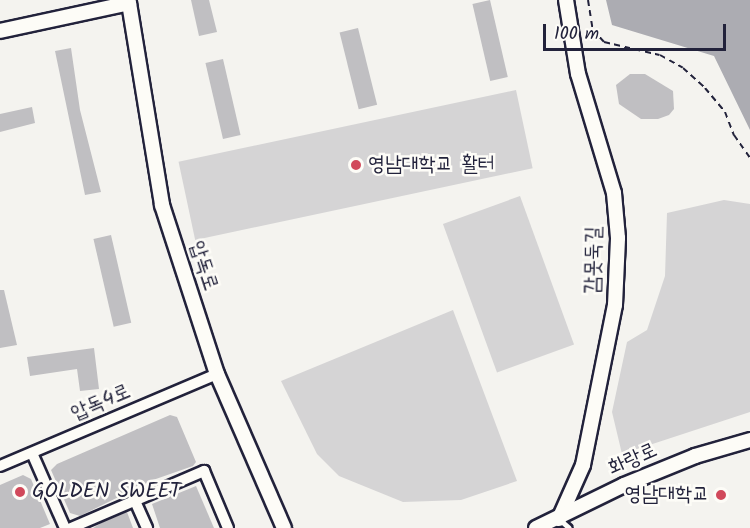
<!DOCTYPE html>
<meta charset="utf-8">
<style>
body{margin:0}
#map{position:relative;width:750px;height:528px;overflow:hidden;background:#f4f3ef;font-family:Kalam,"Poor Story",sans-serif}
div>[style]{position:absolute}
[style*='--x']{left:calc(var(--x)*1px);top:calc(var(--y)*1px);width:calc(var(--w)*1px);rotate:calc(var(--a)*1deg)}
.green>*{inset:0;background:#d5d4d5;transform-origin:0 0}
.water>*{inset:0;background:#acacb2}
.building>*{inset:0;background:#c0bfc2;transform-origin:0 0}
.path>*{height:2px;margin-top:-1px;transform-origin:0;background:repeating-linear-gradient(90deg,#22223b 0 6px,transparent 0 10.5px)}
.roads{filter:drop-shadow(2px 0 #22223b) drop-shadow(-2px 0 #22223b) drop-shadow(0 2px #22223b) drop-shadow(0 -2px #22223b)}
.service>*{height:5px;margin:-2.5px;padding:0 2.5px;transform-origin:2.5px;border-radius:2.5px;background:#fdfcf7}
.minor>*{height:10px;margin:-5px;padding:0 5px;transform-origin:5px;border-radius:5px;background:#fdfcf7}
.tertiary>*{height:14px;margin:-7px;padding:0 7px;transform-origin:7px;border-radius:7px;background:#fdfcf7}
.dots>*{width:16px;height:16px;translate:-50% -50%;box-sizing:border-box;border:3px solid #fdfcf7;border-radius:50%}
span{translate:-50% -50%;white-space:nowrap;text-align:center;line-height:1.15;-webkit-text-stroke:5px #fdfcf7;paint-order:stroke}
.poi-label{font-size:21px;color:#22223b}
.left{translate:0 -50%;text-align:left}
.right{translate:-100% -50%;text-align:right}
.street-label{font-size:21px;color:#22223b}
.scale{position:absolute;left:543px;top:24px;width:183px;height:27px;box-sizing:border-box;border:3px solid #22223b;border-top:0;padding-left:8px;font-size:18px;line-height:21px;white-space:nowrap;color:#22223b;-webkit-text-stroke:4px #fdfcf7;paint-order:stroke}
</style>
<div id="map">
<div class="green">
<i style="left:516px;top:90px;width:80px;height:345px;rotate:78deg"></i>
<i style="left:520px;top:196px;width:158px;height:82px;rotate:70deg"></i>
<i style="clip-path:polygon(724px 200px,750px 204px,750px 412px,622px 454px,612px 412px,627px 342px,647px 330px,665px 276px,667px 213px)"></i>
<i style="clip-path:polygon(453px 310px,517px 481px,461px 500px,403px 502px,339px 476px,317px 454px,281px 381px)"></i>
</div>
<div class="water">
<i style="clip-path:polygon(606px 0,750px 0,750px 130px,714px 56px,612px 25px)"></i>
</div>
<div class="building">
<i style="clip-path:polygon(191px 0,209px 0,217px 32px,199px 36px)"></i>
<i style="left:490px;top:0;width:79px;height:18px;rotate:77deg"></i>
<i style="left:358px;top:28px;width:79px;height:19px;rotate:76deg"></i>
<i style="clip-path:polygon(71px 48px,80px 110px,101px 192px,85px 195px,55px 51px)"></i>
<i style="left:223px;top:59px;width:78px;height:18px;rotate:77deg"></i>
<i style="clip-path:polygon(630px 74px,645px 74px,673px 91px,674px 109px,669px 115px,658px 119px,641px 119px,619px 104px,616px 85px)"></i>
<i style="clip-path:polygon(32px 107px,35px 123px,0 132px,0 114px)"></i>
<i style="left:111px;top:235px;width:90px;height:18px;rotate:77deg"></i>
<i style="clip-path:polygon(0 290px,4px 290px,17px 345px,0 348px)"></i>
<i style="clip-path:polygon(94px 348px,99px 389px,80px 391px,77px 369px,30px 376px,27px 357px)"></i>
<i style="clip-path:polygon(170px 415px,177px 417px,196px 462px,193px 466px,153px 480px,80px 516px,70px 513px,51px 470px,57px 464px)"></i>
<i style="clip-path:polygon(23px 475px,31px 479px,50px 524px,40px 528px,0 528px,0 485px)"></i>
<i style="clip-path:polygon(196px 486px,214px 528px,160px 528px,152px 504px)"></i>
<i style="clip-path:polygon(127px 512px,133px 528px,93px 528px,101px 523px)"></i>
</div>
<div class="path">
<i style="--x:588;--y:0;--w:30;--a:81"></i>
<i style="--x:593;--y:30;--w:16;--a:47"></i>
<i style="--x:604;--y:42;--w:57;--a:13.1"></i>
<i style="--x:660;--y:55;--w:26;--a:29"></i>
<i style="--x:683;--y:68;--w:30;--a:42"></i>
<i style="--x:705;--y:88;--w:31;--a:50"></i>
<i style="--x:725;--y:112;--w:25;--a:69"></i>
<i style="--x:734;--y:135;--w:28;--a:55"></i>
</div>
<div class="roads">
<div class="service">
<i style="--x:559;--y:519;--w:13;--a:42"></i>
</div>
<div class="minor">
<i style="--x:32;--y:453;--w:82;--a:66.3"></i>
<i style="--x:0;--y:466;--w:236;--a:-23"></i>
<i style="--x:135;--y:501;--w:30;--a:66"></i>
<i style="--x:71;--y:528;--w:145;--a:-23.2"></i>
<i style="--x:204;--y:471;--w:62;--a:67.2"></i>
</div>
<div class="tertiary">
<i style="--x:129;--y:3;--w:205;--a:80.7"></i>
<i style="--x:162;--y:205;--w:178;--a:72"></i>
<i style="--x:217;--y:374;--w:168;--a:66.5"></i>
<i style="--x:0;--y:31;--w:132;--a:-12.2"></i>
<i style="--x:559;--y:519;--w:59;--a:-66"></i>
<i style="--x:583;--y:465;--w:163;--a:-78.7"></i>
<i style="--x:615;--y:305;--w:67;--a:-87.4"></i>
<i style="--x:618;--y:238;--w:45;--a:-95.1"></i>
<i style="--x:614;--y:193;--w:124;--a:-106.8"></i>
<i style="--x:578;--y:74;--w:75;--a:-99.2"></i>
<i style="--x:536;--y:528;--w:98;--a:-26"></i>
<i style="--x:624;--y:485;--w:77;--a:-22.2"></i>
<i style="--x:695;--y:456;--w:57;--a:-16.2"></i>
</div>
</div>
<div class="dots">
<i style="left:356px;top:165px;background:#d1495b"></i>
<i style="left:20px;top:492px;background:#d1495b"></i>
<i style="left:721px;top:495px;background:#d1495b"></i>
</div>
<div class="poi-label">
<span class="left" style="left:368px;top:165px">영남대학교 활터</span>
<span class="left" style="left:32px;top:492px">GOLDEN SWEET</span>
<span class="right" style="left:709px;top:495px">영남대학교</span>
</div>
<div class="street-label">
<span style="left:594px;top:260px;rotate:-89deg">감못둑길</span>
<span style="left:203px;top:266px;rotate:72deg">압독로</span>
<span style="left:101px;top:403px;rotate:-23deg">압독4로</span>
<span style="left:633px;top:460px;rotate:-24deg">화랑로</span>
</div>
<div class="scale">100 m</div>
</div>
